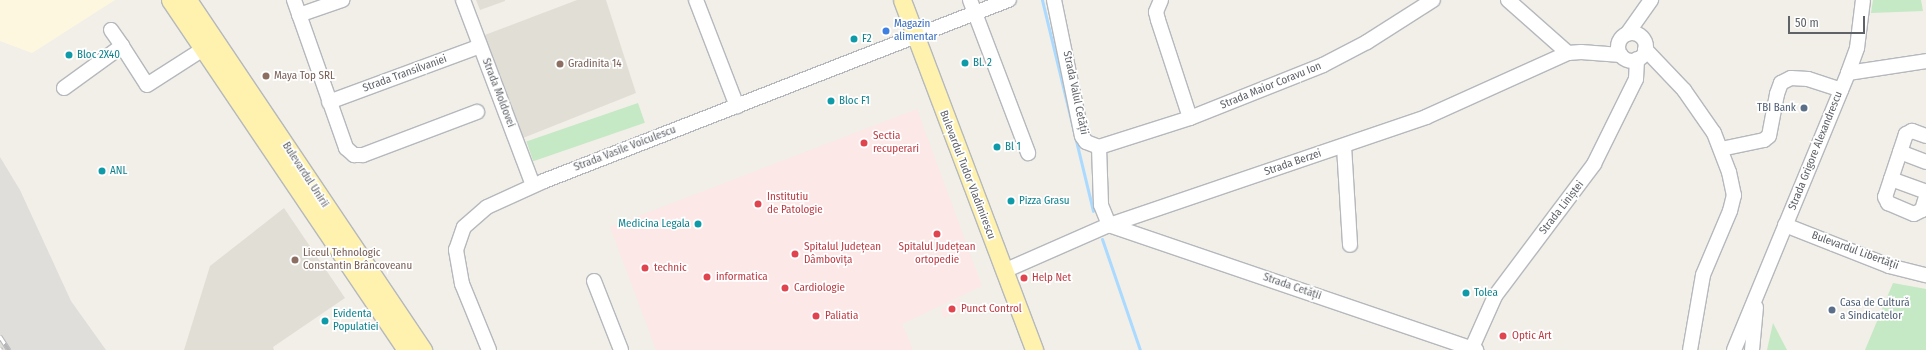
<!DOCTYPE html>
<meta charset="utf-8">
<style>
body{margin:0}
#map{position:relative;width:1926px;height:350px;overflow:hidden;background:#f1efe8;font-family:"Fira Sans Condensed",sans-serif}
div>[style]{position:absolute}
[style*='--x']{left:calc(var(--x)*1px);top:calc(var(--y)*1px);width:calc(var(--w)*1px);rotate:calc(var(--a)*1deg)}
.commercial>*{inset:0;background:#fef7e0}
.industrial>*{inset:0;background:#e0deda}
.education>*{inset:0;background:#e1ded6}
.medical>*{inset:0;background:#fce8e6}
.green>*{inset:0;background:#c5e8c5;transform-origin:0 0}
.stream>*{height:3px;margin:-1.5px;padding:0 1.5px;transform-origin:1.5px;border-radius:1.5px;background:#aadaff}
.roads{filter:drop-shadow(1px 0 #b5b8bc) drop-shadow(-1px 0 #b5b8bc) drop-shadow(0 1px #b5b8bc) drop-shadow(0 -1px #b5b8bc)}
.minor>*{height:14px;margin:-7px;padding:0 7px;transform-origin:7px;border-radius:7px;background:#fff}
.minor>.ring{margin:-7px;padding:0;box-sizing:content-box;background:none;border:14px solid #fff;border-radius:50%}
.major>*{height:17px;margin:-8.5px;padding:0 8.5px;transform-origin:8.5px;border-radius:8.5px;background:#fff2af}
.rail>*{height:4.5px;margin-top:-2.25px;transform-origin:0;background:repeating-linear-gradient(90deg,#fff 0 9px,#b6b7b8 0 18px);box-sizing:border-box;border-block:1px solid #b6b7b8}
.dots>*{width:11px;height:11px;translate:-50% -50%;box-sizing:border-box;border:2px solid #fff;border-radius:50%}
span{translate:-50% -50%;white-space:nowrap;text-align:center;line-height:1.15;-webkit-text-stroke:3.5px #fff;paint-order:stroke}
.shop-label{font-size:11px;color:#366cbe}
.left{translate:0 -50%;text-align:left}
.culture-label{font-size:11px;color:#0d838f}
.right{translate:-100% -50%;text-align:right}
.education-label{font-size:11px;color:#785e54}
.street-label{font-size:11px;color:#5f6368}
.service-label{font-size:11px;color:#4e5e75}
.health-label{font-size:11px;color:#be3a42}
.scale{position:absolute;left:1788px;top:16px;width:77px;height:18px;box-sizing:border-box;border:2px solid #5f6368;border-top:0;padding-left:5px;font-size:12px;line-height:14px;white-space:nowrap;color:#5f6368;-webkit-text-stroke:3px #fff;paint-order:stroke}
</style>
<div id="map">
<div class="commercial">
<i style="clip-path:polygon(0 0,115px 0,32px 53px,0 41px)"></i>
</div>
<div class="industrial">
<i style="clip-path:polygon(0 157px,20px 190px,71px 301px,106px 350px,0 350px)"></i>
</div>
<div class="education">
<i style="clip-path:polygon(476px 0,505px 0,505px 1px,480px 10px)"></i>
<i style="clip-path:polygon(577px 0,606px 0,636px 93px,523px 138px,482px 36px)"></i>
<i style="clip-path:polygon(284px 208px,345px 298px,273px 347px,274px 350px,184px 350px,210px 266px)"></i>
</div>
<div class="medical">
<i style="clip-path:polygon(917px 109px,982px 286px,902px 324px,913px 350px,656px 350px,610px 227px)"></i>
<i style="clip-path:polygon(959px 299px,963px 310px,943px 318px,941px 308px,953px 306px,952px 302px)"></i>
</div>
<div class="green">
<i style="clip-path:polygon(1873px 0,1921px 0,1923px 11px,1871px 13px)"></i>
<i style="left:638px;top:103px;width:21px;height:118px;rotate:71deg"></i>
<i style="clip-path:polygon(1893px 283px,1926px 289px,1926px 350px,1865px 350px)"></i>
<i style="clip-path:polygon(1773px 323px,1787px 350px,1767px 350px)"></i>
</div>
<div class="stream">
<i style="--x:1042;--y:0;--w:217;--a:76.4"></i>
<i style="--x:1102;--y:239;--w:117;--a:71.1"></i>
</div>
<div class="roads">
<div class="minor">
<i style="--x:294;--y:0;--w:157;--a:70.6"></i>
<i style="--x:346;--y:148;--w:11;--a:41"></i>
<i style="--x:354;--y:155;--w:9;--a:0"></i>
<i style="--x:363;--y:155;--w:122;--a:-20.7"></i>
<i style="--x:463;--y:0;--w:198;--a:69.3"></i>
<i style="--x:696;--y:0;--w:114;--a:68.9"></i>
<i style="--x:970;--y:0;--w:164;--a:69.2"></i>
<i style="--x:1054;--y:0;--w:139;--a:78.4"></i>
<i style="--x:1082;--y:136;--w:7;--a:56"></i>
<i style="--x:1086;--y:142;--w:14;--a:21"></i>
<i style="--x:1161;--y:0;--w:13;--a:113"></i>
<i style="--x:1156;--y:12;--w:8;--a:76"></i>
<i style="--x:1158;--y:20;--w:103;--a:71.9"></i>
<i style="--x:1508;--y:0;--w:80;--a:41.5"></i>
<i style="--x:299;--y:15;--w:46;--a:-19.2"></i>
<i style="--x:111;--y:30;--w:19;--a:55"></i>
<i class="ring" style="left:1618px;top:33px;width:14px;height:14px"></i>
<i style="--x:1627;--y:34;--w:42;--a:-54.8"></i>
<i style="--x:1645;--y:49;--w:57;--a:46.4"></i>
<i style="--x:1684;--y:90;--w:52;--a:55.1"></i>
<i style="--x:1714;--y:133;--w:42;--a:69"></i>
<i style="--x:1729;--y:172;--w:24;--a:78"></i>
<i style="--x:1734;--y:195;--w:16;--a:104"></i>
<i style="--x:1730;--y:211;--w:69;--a:112.9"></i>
<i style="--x:1703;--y:275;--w:76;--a:99.8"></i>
<i style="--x:1848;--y:73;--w:79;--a:-8.7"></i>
<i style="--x:64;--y:88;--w:72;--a:-35.9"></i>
<i style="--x:122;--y:46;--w:46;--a:57.3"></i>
<i style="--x:147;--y:85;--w:67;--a:-32.7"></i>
<i style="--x:329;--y:102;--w:161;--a:-20.3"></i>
<i style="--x:1926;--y:136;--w:15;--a:-160"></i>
<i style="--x:1912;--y:131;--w:7;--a:153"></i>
<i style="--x:1906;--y:134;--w:66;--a:108.4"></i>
<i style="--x:1885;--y:197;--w:7;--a:63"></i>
<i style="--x:1888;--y:203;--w:28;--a:23"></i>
<i style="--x:1914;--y:214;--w:9;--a:-27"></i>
<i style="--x:1922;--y:210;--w:14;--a:-73"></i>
<i style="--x:1344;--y:146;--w:99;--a:86.5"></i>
<i style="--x:1099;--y:147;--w:96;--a:-17.7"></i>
<i style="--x:1190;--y:118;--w:143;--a:-21.7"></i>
<i style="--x:1323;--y:65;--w:50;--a:-27.6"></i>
<i style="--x:1367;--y:42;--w:78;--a:-32.5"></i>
<i style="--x:1099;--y:147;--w:58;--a:88"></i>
<i style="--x:1101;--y:205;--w:22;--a:68"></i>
<i style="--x:1721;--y:149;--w:44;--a:-11.8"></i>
<i style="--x:1764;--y:140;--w:6;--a:-39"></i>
<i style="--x:1769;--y:136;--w:43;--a:-79.2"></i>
<i style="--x:1777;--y:94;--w:12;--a:-70"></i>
<i style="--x:1781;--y:83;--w:11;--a:-27"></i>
<i style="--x:1791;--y:78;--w:17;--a:3"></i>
<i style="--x:1808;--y:79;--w:35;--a:18"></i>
<i style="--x:1900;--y:152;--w:28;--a:21"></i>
<i style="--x:1891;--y:179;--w:37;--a:20"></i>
<i style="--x:1109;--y:225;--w:388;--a:18.8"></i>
<i style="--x:1785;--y:225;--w:112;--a:21.5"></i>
<i style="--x:1889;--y:266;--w:38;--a:14"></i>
<i style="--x:1004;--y:271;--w:115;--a:-23.7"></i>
<i style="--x:1109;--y:225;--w:335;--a:-18.8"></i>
<i style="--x:1426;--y:117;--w:156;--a:-24.3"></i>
<i style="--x:1568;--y:53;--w:13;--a:-4"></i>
<i style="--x:1581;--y:52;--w:40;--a:4.3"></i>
<i style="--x:594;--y:281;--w:74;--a:68.6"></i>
<i style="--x:489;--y:350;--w:71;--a:-112.2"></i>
<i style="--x:462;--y:284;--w:35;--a:-100"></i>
<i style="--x:456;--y:250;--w:24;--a:-71"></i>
<i style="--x:464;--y:227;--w:30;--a:-41"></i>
<i style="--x:487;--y:207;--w:63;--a:-24.5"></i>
<i style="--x:544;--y:181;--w:499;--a:-21.3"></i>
<i style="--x:1471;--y:350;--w:59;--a:-66"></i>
<i style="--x:1495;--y:296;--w:165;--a:-53.1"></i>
<i style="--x:1594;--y:164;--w:95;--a:-63.7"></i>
<i style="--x:1636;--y:79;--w:20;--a:-87"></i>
<i style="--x:1734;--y:350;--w:300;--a:-67.6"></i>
<i style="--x:1848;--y:73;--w:27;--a:-70"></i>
<i style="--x:1857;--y:48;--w:48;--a:-82.9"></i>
<i style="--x:1752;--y:350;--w:43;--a:-84.7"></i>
</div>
<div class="major">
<i style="--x:170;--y:0;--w:422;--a:56"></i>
<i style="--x:188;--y:0;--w:422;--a:56.1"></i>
<i style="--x:902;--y:0;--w:374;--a:69.3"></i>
</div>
</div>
<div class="rail">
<i style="--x:0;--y:336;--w:17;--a:57"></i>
<i style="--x:0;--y:348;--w:2;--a:63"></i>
</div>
<div class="dots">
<i style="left:886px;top:31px;background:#3f7fe0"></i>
<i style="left:854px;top:39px;background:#0f9aa8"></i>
<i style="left:69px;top:55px;background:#0f9aa8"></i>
<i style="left:965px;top:63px;background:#0f9aa8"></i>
<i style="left:560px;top:64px;background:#8d6e63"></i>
<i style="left:266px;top:76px;background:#8d6e63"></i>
<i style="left:831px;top:101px;background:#0f9aa8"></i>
<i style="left:1804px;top:108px;background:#5c6f8a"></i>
<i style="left:864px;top:143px;background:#e0444e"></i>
<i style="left:997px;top:147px;background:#0f9aa8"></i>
<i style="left:102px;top:171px;background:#0f9aa8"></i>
<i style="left:1011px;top:201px;background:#0f9aa8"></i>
<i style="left:758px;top:204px;background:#e0444e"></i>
<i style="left:698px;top:224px;background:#0f9aa8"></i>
<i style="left:937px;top:234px;background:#e0444e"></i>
<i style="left:795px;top:254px;background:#e0444e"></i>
<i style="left:295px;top:260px;background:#8d6e63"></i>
<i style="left:645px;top:268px;background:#e0444e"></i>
<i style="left:707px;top:277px;background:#e0444e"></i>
<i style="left:1024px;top:278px;background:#e0444e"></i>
<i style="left:785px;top:288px;background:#e0444e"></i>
<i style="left:1466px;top:293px;background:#0f9aa8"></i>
<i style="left:952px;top:309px;background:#e0444e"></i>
<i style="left:1832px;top:310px;background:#5c6f8a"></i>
<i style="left:816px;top:316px;background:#e0444e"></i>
<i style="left:325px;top:321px;background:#0f9aa8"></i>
<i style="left:1503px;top:336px;background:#e0444e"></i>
</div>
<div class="shop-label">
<span class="left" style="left:894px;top:31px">Magazin<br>alimentar</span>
</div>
<div class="culture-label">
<span class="left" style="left:862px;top:39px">F2</span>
<span class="left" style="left:77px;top:55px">Bloc 2X40</span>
<span class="left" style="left:973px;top:63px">Bl. 2</span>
<span class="left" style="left:839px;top:101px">Bloc F1</span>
<span class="left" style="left:1005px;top:147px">Bl 1</span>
<span class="left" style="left:110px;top:171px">ANL</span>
<span class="left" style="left:1019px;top:201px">Pizza Grasu</span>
<span class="right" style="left:690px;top:224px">Medicina Legala</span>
<span class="left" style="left:1474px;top:293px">Tolea</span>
<span class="left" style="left:333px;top:321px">Evidenta<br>Populatiei</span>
</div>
<div class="education-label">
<span class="left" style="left:568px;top:64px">Gradinita 14</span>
<span class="left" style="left:274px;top:76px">Maya Top SRL</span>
<span class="left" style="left:303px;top:260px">Liceul Tehnologic<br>Constantin Brâncoveanu</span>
</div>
<div class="street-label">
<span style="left:405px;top:74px;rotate:-20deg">Strada Transilvaniei</span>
<span style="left:1271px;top:86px;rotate:-22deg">Strada Maior Coravu Ion</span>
<span style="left:498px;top:93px;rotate:69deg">Strada Moldovei</span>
<span style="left:1075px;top:93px;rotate:78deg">Strada Valul Cetății</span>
<span style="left:625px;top:149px;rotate:-21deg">Strada Vasile Voiculescu</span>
<span style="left:1816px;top:151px;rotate:-68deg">Strada Grigore Alexandrescu</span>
<span style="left:1293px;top:163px;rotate:-19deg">Strada Berzei</span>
<span style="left:305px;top:175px;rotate:57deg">Bulevardul Unirii</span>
<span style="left:967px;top:175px;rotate:69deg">Bulevardul Tudor Vladimirescu</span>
<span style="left:1562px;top:208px;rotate:-52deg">Strada Liniștei</span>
<span style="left:1855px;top:251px;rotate:20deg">Bulevardul Libertății</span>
<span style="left:1292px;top:287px;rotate:19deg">Strada Cetății</span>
</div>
<div class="service-label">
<span class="right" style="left:1796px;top:108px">TBI Bank</span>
<span class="left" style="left:1840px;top:310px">Casa de Cultură<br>a Sindicatelor</span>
</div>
<div class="health-label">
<span class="left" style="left:873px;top:143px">Sectia<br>recuperari</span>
<span class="left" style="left:767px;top:204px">Institutiu<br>de Patologie</span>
<span class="left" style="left:804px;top:254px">Spitalul Județean<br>Dâmbovița</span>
<span style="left:937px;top:254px">Spitalul Județean<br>ortopedie</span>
<span class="left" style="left:654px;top:268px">technic</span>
<span class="left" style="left:716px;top:277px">informatica</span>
<span class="left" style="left:1032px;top:278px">Help Net</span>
<span class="left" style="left:794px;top:288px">Cardiologie</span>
<span class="left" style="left:961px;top:309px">Punct Control</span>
<span class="left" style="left:825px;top:316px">Paliatia</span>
<span class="left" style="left:1512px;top:336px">Optic Art</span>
</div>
<div class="scale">50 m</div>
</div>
